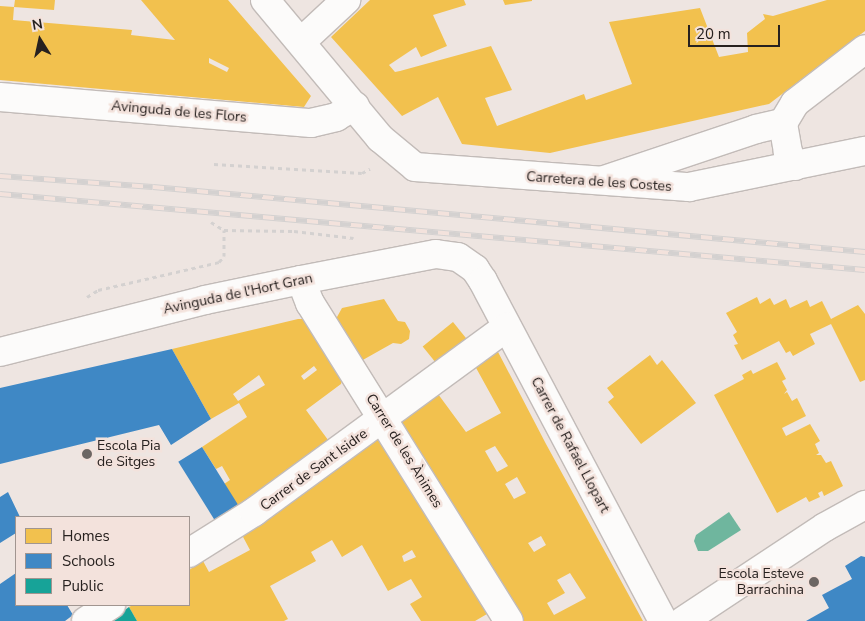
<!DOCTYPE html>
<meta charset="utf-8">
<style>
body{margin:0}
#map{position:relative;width:865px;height:621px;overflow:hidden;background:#eee5e1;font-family:"Nunito Sans",sans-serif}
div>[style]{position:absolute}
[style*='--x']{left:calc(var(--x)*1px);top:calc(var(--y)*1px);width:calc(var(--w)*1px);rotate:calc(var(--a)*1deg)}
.water>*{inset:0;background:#6fb69e}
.homes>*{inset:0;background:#f2c14e;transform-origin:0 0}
.schools>*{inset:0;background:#3f88c5;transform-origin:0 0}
.public>*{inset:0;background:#17a398}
.path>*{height:3px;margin-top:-1.5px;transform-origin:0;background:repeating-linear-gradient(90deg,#d4d1d0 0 4px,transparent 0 8px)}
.roads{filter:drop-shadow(1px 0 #c2bbb8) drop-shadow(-1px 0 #c2bbb8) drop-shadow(0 1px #c2bbb8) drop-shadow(0 -1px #c2bbb8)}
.minor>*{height:28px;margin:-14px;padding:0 14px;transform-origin:14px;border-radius:14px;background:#fcfbfa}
.rail>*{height:5.5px;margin-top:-2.75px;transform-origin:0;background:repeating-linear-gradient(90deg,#f3e2dc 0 11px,#d4d1d0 0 22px);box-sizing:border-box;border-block:1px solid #d4d1d0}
.dots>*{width:14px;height:14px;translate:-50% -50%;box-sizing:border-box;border:2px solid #f3e2dc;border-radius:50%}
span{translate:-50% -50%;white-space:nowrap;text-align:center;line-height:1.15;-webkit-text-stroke:5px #f3e2dc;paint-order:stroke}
.street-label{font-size:14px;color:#27211f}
.poi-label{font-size:14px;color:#27211f}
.left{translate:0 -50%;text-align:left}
.right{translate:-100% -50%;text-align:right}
.legend{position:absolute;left:15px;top:516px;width:175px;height:90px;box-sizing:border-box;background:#f3e2dc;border:1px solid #a19590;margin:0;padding:6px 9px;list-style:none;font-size:15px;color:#27211f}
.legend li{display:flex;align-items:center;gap:10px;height:25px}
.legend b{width:25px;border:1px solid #a19590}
.north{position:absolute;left:15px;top:15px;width:50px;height:50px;-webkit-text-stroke:4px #f3e2dc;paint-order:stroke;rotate:350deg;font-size:14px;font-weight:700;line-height:20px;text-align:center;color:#27211f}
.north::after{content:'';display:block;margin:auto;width:18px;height:22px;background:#27211f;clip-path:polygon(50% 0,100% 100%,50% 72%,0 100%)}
.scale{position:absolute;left:688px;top:25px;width:92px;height:22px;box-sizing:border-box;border:2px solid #27211f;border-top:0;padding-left:6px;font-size:15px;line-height:18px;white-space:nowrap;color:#27211f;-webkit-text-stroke:4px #f3e2dc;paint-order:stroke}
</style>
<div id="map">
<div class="water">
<i style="clip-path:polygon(729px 512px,741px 530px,708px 551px,698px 551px,694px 541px,696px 535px)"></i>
</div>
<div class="homes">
<i style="clip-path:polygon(15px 0,55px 0,54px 10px,14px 7px)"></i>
<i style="clip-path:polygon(evenodd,141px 0,228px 0,311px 96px,304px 107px,0 80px,0 6px,14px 7px,13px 20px,132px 30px,131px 35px,175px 40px,141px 0,209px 58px,229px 68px,227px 72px,209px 63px,209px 58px)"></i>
<i style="clip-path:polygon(370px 0,464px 0,466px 5px,433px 15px,447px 46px,421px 57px,416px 47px,389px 65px,395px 72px,400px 71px,491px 46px,512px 90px,485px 98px,497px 126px,584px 94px,586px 100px,632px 84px,609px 22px,700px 8px,719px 57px,748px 52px,747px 33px,765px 19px,763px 14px,773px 16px,827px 0,865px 0,865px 31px,769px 104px,550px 153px,462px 144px,438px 97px,402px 116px,331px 37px)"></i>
<i style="clip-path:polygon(503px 0,532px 0,532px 1px,505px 5px)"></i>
<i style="clip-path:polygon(757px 297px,760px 304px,770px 298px,774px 305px,786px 299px,790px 308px,807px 300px,810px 307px,822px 301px,831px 319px,858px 305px,865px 314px,865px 380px,860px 382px,831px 324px,810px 334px,815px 344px,793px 356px,790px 351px,786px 353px,779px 341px,742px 360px,734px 345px,738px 344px,733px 335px,737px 332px,726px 313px)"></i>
<i style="clip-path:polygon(384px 299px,398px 321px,405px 322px,410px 331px,409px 339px,401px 344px,393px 343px,361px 361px,337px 323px,337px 317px,342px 308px)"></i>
<i style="clip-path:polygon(evenodd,298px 319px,304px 319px,343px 376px,341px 384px,306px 410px,331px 444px,240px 509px,224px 484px,230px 480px,222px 466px,216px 469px,202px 447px,247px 417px,239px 403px,211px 419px,172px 349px,298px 319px,314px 366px,317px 370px,304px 380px,301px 376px,314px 366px,298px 319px,259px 375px,265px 385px,238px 401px,233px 394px,259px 375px)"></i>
<i style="left:453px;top:322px;width:26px;height:39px;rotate:51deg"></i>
<i style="clip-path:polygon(evenodd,497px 350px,546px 444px,643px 621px,518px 621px,397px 424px,438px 394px,466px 432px,501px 413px,475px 366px,497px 350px,495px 446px,508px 466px,497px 472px,485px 451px,495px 446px,497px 350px,517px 477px,526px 493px,514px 499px,505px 484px,517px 477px,497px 350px,541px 536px,546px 545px,534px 552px,528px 543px,541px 536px,497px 350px,570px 573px,586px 598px,554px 615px,547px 603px,565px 593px,557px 580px,570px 573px)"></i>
<i style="clip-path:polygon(650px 355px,657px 365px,662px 360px,696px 403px,641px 444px,608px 402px,614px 397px,607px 388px)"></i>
<i style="clip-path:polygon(777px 362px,786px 379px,782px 381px,787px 390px,784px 394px,787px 392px,792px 401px,797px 398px,806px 416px,782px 428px,786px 436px,810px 424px,820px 441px,815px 444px,819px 453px,816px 455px,821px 455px,826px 463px,831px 461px,843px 486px,824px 496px,822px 491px,818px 493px,820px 497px,809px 502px,806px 497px,777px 513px,714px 395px,744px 379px,742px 375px,751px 370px,753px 374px)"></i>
<i style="clip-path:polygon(evenodd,379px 437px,487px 614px,475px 621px,421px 621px,410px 604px,422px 597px,411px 579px,388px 591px,362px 545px,342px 557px,332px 540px,311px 552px,316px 561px,270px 586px,288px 619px,284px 621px,137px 621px,129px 607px,133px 605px,189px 605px,189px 570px,203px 561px,209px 572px,250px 550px,242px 535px,379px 437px,412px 550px,416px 557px,404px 562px,402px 556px,412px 550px)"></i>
</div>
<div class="schools">
<i style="clip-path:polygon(172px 349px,211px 419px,171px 445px,159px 425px,0 464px,0 388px)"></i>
<i style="left:202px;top:447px;width:73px;height:28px;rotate:58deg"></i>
<i style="clip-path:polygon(8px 492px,20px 517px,16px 517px,16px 533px,0 543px,0 497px)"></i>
<i style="clip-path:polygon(861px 556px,865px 557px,865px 621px,806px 621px,829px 608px,822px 595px,852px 579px,845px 566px)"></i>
<i style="clip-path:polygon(16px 573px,16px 605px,67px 605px,73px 615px,65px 621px,0 621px,0 584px)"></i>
</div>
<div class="public">
<i style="clip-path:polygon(129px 607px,137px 621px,109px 621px)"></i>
</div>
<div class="path">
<i style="--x:214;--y:164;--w:148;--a:3.5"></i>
<i style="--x:362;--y:173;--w:9;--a:-27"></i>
<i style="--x:211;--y:222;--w:15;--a:32"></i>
<i style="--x:224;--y:230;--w:70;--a:0.8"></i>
<i style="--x:294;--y:231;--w:60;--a:6.7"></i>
<i style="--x:87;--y:297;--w:13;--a:-32"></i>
<i style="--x:98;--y:290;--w:124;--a:-13"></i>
<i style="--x:219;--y:262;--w:8;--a:-50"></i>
<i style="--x:224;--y:256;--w:26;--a:-90"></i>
</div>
<div class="roads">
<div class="minor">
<i style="--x:265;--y:0;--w:180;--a:50.2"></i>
<i style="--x:380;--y:138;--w:45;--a:39.6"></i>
<i style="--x:415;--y:167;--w:275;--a:4.2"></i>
<i style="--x:689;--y:187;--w:180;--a:-11.6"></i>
<i style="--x:301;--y:42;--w:62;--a:-43"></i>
<i style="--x:0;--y:97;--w:312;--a:4.8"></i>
<i style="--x:311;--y:123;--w:26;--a:-13"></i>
<i style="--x:336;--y:117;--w:22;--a:-30"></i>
<i style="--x:795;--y:166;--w:16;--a:-117"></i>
<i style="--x:788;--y:152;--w:29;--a:-100"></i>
<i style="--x:783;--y:123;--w:23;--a:-59"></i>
<i style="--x:795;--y:103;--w:88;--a:-37.6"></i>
<i style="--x:604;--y:180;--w:160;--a:-18.5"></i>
<i style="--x:756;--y:129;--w:28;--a:-13"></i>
<i style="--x:301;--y:280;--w:25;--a:69"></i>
<i style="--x:310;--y:303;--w:375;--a:58"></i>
<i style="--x:0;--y:352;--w:211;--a:-14.2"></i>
<i style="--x:205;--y:300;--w:98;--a:-11.8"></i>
<i style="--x:301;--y:280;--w:137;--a:-10.9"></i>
<i style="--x:436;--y:254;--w:22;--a:8"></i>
<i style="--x:458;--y:257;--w:21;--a:35"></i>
<i style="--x:475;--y:269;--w:14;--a:56"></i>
<i style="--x:483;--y:281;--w:385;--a:62.1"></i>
<i style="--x:189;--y:553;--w:77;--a:-32.2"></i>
<i style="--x:254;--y:512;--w:313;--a:-36.2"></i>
<i style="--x:86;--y:621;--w:30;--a:-33"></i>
<i style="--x:683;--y:621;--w:170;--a:-33.5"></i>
<i style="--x:825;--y:527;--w:46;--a:-28.8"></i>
</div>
</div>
<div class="rail">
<i style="--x:0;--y:176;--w:153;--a:4.1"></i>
<i style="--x:153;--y:187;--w:715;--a:5.22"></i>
<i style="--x:0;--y:194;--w:868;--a:5.02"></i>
</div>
<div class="dots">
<i style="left:87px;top:454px;background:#6d6663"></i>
<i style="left:814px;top:582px;background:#6d6663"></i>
</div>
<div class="street-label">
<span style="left:179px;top:112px;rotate:5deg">Avinguda de les Flors</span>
<span style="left:599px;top:182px;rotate:4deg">Carretera de les Costes</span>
<span style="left:238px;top:294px;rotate:-12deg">Avinguda de l'Hort Gran</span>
<span style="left:570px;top:445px;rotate:62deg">Carrer de Rafael Llopart</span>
<span style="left:404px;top:451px;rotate:58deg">Carrer de les Ànimes</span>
<span style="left:314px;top:470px;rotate:-36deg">Carrer de Sant Isidre</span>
</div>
<div class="poi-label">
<span class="left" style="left:97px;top:454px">Escola Pia<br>de Sitges</span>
<span class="right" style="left:804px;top:582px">Escola Esteve<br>Barrachina</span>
</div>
<ul class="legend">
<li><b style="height:14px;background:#f2c14e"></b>Homes</li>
<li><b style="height:14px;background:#3f88c5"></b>Schools</li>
<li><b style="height:14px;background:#17a398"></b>Public</li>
</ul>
<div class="north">N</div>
<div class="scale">20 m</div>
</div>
